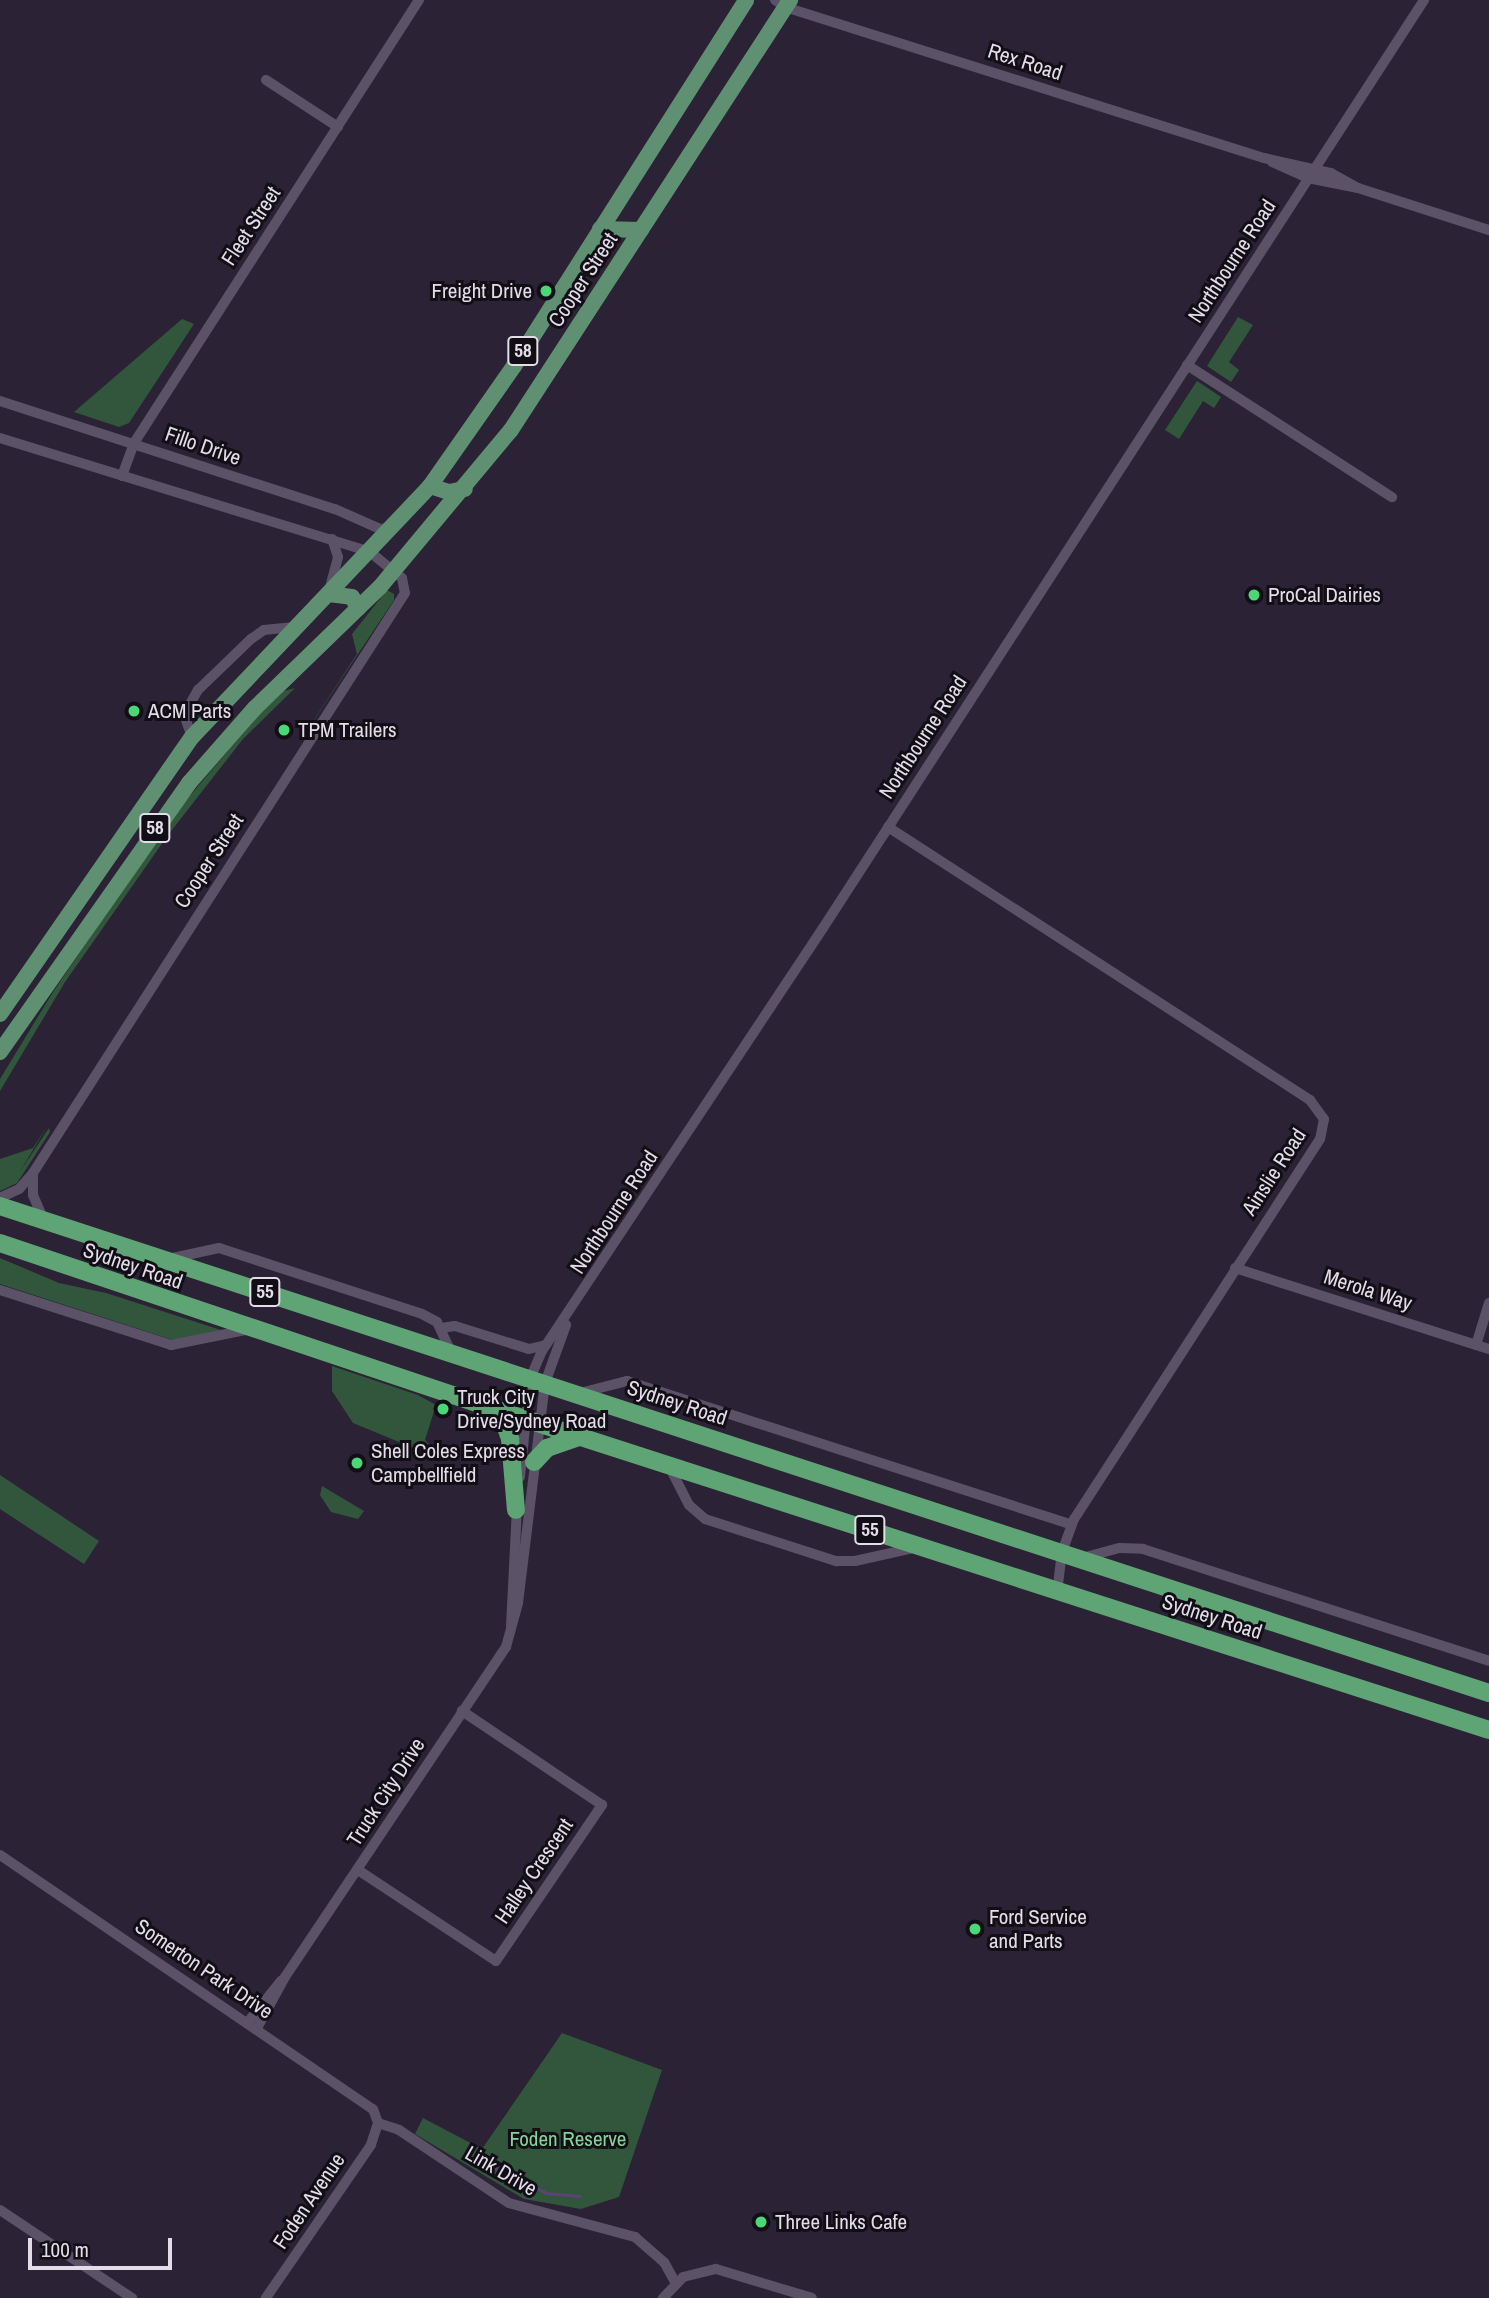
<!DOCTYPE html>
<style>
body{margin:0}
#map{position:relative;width:1489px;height:2298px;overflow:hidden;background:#2b2235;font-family:"Archivo Narrow",sans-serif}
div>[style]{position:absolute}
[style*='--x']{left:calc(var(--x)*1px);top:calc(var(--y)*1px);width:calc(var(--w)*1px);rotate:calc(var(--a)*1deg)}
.green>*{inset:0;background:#32563b}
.stream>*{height:2.5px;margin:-1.25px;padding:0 1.25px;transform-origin:1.25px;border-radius:1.25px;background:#5c4375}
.minor>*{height:10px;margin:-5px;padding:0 5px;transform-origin:5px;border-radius:5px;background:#5c5268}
.primary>*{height:16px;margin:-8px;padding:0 8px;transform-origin:8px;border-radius:8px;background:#5e9071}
.trunk>*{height:18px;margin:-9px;padding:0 9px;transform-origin:9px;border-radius:9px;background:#5fa474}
.dots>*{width:19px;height:19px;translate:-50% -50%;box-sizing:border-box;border:4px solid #120e16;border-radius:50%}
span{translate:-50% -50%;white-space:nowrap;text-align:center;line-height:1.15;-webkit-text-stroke:6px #120e16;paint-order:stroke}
.shield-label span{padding:2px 5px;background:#120e16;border:2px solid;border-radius:5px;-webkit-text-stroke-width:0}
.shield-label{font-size:19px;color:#e3ddea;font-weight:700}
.street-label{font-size:21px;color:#e3ddea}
.poi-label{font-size:21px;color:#e3ddea}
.right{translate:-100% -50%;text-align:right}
.left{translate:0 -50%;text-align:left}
.park-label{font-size:21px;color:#86d398}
.scale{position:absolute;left:28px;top:2238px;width:144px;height:32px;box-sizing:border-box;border:4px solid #e3ddea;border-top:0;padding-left:9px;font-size:21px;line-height:24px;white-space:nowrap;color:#e3ddea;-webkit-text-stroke:5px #120e16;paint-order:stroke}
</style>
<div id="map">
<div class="green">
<i style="clip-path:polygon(1238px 317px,1253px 325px,1229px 362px,1239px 370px,1231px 382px,1207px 366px)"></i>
<i style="clip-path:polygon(182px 319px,194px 324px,129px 423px,119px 427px,74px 412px)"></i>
<i style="clip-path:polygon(1197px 381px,1221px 397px,1214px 408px,1203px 401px,1179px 439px,1165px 430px)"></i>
<i style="clip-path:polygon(387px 590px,394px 594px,394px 600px,292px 753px,357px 654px,352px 634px)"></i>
<i style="clip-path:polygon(295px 688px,243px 739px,168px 835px,65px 982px,0 1091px,0 1079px,53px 992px,176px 812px,257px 717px,284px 691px)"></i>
<i style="clip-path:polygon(48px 1125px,19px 1173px,49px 1128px,50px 1132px,17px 1183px,0 1191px,0 1159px,33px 1148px)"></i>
<i style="clip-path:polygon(0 1258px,59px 1283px,106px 1293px,224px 1331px,173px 1340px,0 1284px)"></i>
<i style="clip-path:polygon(332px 1366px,418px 1395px,436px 1405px,425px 1440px,429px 1444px,416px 1449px,353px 1423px,332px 1391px)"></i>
<i style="clip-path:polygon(0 1475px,99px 1541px,84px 1564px,0 1509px)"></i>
<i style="clip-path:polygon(322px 1486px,364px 1511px,358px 1519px,331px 1512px,320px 1495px)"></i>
<i style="clip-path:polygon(562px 2033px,662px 2070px,619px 2197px,581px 2209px,524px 2199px,415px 2134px,423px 2118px,482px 2149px)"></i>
</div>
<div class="stream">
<i style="--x:484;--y:2162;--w:70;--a:26.2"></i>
<i style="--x:547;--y:2193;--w:33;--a:5"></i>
</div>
<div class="minor">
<i style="--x:775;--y:0;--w:12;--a:35"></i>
<i style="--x:785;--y:7;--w:502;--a:17.5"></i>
<i style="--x:1264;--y:158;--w:69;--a:12.6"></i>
<i style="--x:1331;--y:173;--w:31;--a:29"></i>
<i style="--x:266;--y:80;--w:86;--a:33.1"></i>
<i style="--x:1272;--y:162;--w:39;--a:24"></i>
<i style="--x:1308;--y:178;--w:51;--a:11.3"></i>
<i style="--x:1358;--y:188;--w:138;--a:17.8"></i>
<i style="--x:1187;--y:365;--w:244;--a:32.8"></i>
<i style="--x:0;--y:401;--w:352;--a:17.9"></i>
<i style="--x:335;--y:509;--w:49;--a:24"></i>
<i style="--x:380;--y:529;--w:11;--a:-5"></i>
<i style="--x:0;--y:438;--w:387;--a:17.1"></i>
<i style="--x:370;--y:552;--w:41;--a:39.1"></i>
<i style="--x:402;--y:578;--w:15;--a:79"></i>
<i style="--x:405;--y:593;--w:689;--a:122.68"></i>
<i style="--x:33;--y:1173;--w:21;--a:131"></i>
<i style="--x:19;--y:1189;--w:21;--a:155"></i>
<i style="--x:122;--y:476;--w:35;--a:-70"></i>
<i style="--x:134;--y:443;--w:527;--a:-57.25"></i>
<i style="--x:329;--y:591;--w:35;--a:-75"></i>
<i style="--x:338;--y:557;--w:19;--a:-108"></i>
<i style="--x:192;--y:737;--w:23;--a:-110"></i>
<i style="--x:184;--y:715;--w:29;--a:-61"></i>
<i style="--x:198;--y:690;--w:74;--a:-43.9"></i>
<i style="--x:251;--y:639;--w:16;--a:-35"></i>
<i style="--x:264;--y:630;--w:30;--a:-6"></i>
<i style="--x:888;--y:827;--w:503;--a:32.9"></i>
<i style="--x:1310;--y:1100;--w:24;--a:54"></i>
<i style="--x:1324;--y:1119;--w:20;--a:101"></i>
<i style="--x:1320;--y:1139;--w:453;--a:122.9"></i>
<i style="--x:1074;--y:1519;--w:35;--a:110"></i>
<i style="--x:1062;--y:1552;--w:39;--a:97"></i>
<i style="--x:33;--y:1173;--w:22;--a:90"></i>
<i style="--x:33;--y:1195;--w:26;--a:67"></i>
<i style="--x:168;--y:1259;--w:52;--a:-12.2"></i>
<i style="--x:219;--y:1248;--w:213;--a:18"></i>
<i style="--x:422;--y:1314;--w:17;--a:28"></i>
<i style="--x:437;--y:1322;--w:35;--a:65"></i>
<i style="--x:1235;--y:1268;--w:267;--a:17.7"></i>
<i style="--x:0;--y:1290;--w:180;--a:17.8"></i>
<i style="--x:171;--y:1345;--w:82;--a:-11.3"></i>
<i style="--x:441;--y:1328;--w:14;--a:-8"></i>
<i style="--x:455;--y:1326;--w:77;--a:17.3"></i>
<i style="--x:529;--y:1349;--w:17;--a:-13"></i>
<i style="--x:1476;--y:1345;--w:44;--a:-72.8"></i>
<i style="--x:580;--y:1393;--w:49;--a:-14.3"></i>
<i style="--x:627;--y:1381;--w:466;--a:17.9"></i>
<i style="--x:668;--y:1464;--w:46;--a:62.9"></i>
<i style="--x:689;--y:1505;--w:21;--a:41"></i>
<i style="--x:705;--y:1519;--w:138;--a:17.8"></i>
<i style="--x:836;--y:1561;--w:19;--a:0"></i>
<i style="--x:855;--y:1561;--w:65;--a:-12.5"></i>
<i style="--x:520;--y:1477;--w:99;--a:-84.2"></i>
<i style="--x:530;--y:1379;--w:30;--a:-67"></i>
<i style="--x:542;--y:1351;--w:508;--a:-56.4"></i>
<i style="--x:823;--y:928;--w:1106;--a:-57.07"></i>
<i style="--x:1082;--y:1558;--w:39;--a:-15"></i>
<i style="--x:1120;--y:1548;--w:23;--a:2"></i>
<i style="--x:1143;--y:1549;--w:364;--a:17.9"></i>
<i style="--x:511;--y:1626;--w:119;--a:-87.1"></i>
<i style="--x:0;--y:1855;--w:451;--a:34.3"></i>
<i style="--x:373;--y:2109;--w:15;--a:70"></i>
<i style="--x:378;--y:2123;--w:23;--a:108"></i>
<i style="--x:371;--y:2145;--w:186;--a:124.5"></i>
<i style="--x:358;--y:1870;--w:165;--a:33.4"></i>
<i style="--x:496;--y:1961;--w:189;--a:-55.8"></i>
<i style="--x:602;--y:1805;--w:169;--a:-146.1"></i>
<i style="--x:248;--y:2022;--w:53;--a:-51.2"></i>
<i style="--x:257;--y:2028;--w:58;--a:-61.2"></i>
<i style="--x:285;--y:1977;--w:397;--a:-56.2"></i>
<i style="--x:506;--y:1647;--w:46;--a:-74.7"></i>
<i style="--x:518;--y:1603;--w:222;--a:-83"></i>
<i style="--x:545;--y:1383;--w:62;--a:-70.1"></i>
<i style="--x:378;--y:2123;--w:22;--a:18"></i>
<i style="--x:399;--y:2130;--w:132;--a:33.6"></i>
<i style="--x:509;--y:2203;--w:131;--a:15.1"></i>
<i style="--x:635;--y:2237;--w:38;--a:41"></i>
<i style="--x:664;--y:2262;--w:23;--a:61"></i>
<i style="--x:0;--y:2210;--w:159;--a:33.7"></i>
<i style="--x:663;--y:2298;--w:29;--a:-46"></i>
<i style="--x:683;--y:2277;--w:34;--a:-14"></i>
<i style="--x:716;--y:2269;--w:100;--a:16.8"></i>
</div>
<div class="primary">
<i style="--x:600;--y:229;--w:41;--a:1.4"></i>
<i style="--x:430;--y:486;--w:20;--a:18"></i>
<i style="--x:449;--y:492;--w:16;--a:-11"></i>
<i style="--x:328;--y:594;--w:24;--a:7"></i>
<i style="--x:352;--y:597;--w:13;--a:61"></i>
<i style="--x:0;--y:1014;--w:337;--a:-55.3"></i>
<i style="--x:192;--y:737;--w:346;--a:-46.5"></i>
<i style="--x:430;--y:486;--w:146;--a:-55"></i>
<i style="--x:514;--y:366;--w:433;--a:-57.6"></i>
<i style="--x:0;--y:1052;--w:329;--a:-54.9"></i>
<i style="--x:189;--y:783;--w:100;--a:-48.7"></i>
<i style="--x:255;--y:708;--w:174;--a:-44.1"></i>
<i style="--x:380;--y:587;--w:204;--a:-50.2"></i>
<i style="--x:511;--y:430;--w:513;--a:-57.02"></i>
</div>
<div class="trunk">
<i style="--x:0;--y:1206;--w:1567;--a:18.11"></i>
<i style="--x:0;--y:1243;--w:527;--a:18.57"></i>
<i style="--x:500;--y:1411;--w:1039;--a:17.88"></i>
<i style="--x:500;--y:1411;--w:30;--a:70"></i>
<i style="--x:510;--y:1439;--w:71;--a:85.2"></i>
<i style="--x:534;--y:1462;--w:19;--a:-47"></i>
<i style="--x:547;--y:1448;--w:39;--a:-19"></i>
</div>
<div class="dots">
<i style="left:546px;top:291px;background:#4ad778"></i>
<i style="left:1254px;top:595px;background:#4ad778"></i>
<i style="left:134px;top:711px;background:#4ad778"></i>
<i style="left:284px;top:730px;background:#4ad778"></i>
<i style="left:443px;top:1409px;background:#4ad778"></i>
<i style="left:357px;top:1463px;background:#4ad778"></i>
<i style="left:975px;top:1929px;background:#4ad778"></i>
<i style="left:761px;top:2222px;background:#4ad778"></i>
</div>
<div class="shield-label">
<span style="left:523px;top:351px">58</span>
<span style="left:155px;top:828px">58</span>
<span style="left:265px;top:1292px">55</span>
<span style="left:870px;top:1530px">55</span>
</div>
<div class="street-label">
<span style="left:1025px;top:62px;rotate:18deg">Rex Road</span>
<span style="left:251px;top:226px;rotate:-57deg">Fleet Street</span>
<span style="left:1232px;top:261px;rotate:-57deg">Northbourne Road</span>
<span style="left:583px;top:280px;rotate:-57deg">Cooper Street</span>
<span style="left:203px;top:446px;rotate:19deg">Fillo Drive</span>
<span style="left:923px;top:737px;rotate:-57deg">Northbourne Road</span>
<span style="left:209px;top:861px;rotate:-57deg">Cooper Street</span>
<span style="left:1274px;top:1172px;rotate:-57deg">Ainslie Road</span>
<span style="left:614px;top:1212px;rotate:-57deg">Northbourne Road</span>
<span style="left:133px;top:1266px;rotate:19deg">Sydney Road</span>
<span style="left:1368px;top:1290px;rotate:18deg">Merola Way</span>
<span style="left:677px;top:1403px;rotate:18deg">Sydney Road</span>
<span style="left:1212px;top:1617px;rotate:18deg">Sydney Road</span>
<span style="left:386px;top:1792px;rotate:-57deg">Truck City Drive</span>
<span style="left:534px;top:1871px;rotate:-56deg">Halley Crescent</span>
<span style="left:204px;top:1969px;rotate:34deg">Somerton Park Drive</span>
<span style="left:501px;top:2171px;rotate:30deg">Link Drive</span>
<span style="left:309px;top:2201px;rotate:-56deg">Foden Avenue</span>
</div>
<div class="poi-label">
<span class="right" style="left:532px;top:291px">Freight Drive</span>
<span class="left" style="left:1268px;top:595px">ProCal Dairies</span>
<span class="left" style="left:148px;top:711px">ACM Parts</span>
<span class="left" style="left:298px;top:730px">TPM Trailers</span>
<span class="left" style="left:457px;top:1409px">Truck City<br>Drive/Sydney Road</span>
<span class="left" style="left:371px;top:1463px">Shell Coles Express<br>Campbellfield</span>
<span class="left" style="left:989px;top:1929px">Ford Service<br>and Parts</span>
<span class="left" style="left:775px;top:2222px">Three Links Cafe</span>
</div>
<div class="park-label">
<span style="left:568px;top:2139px">Foden Reserve</span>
</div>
<div class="scale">100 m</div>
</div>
